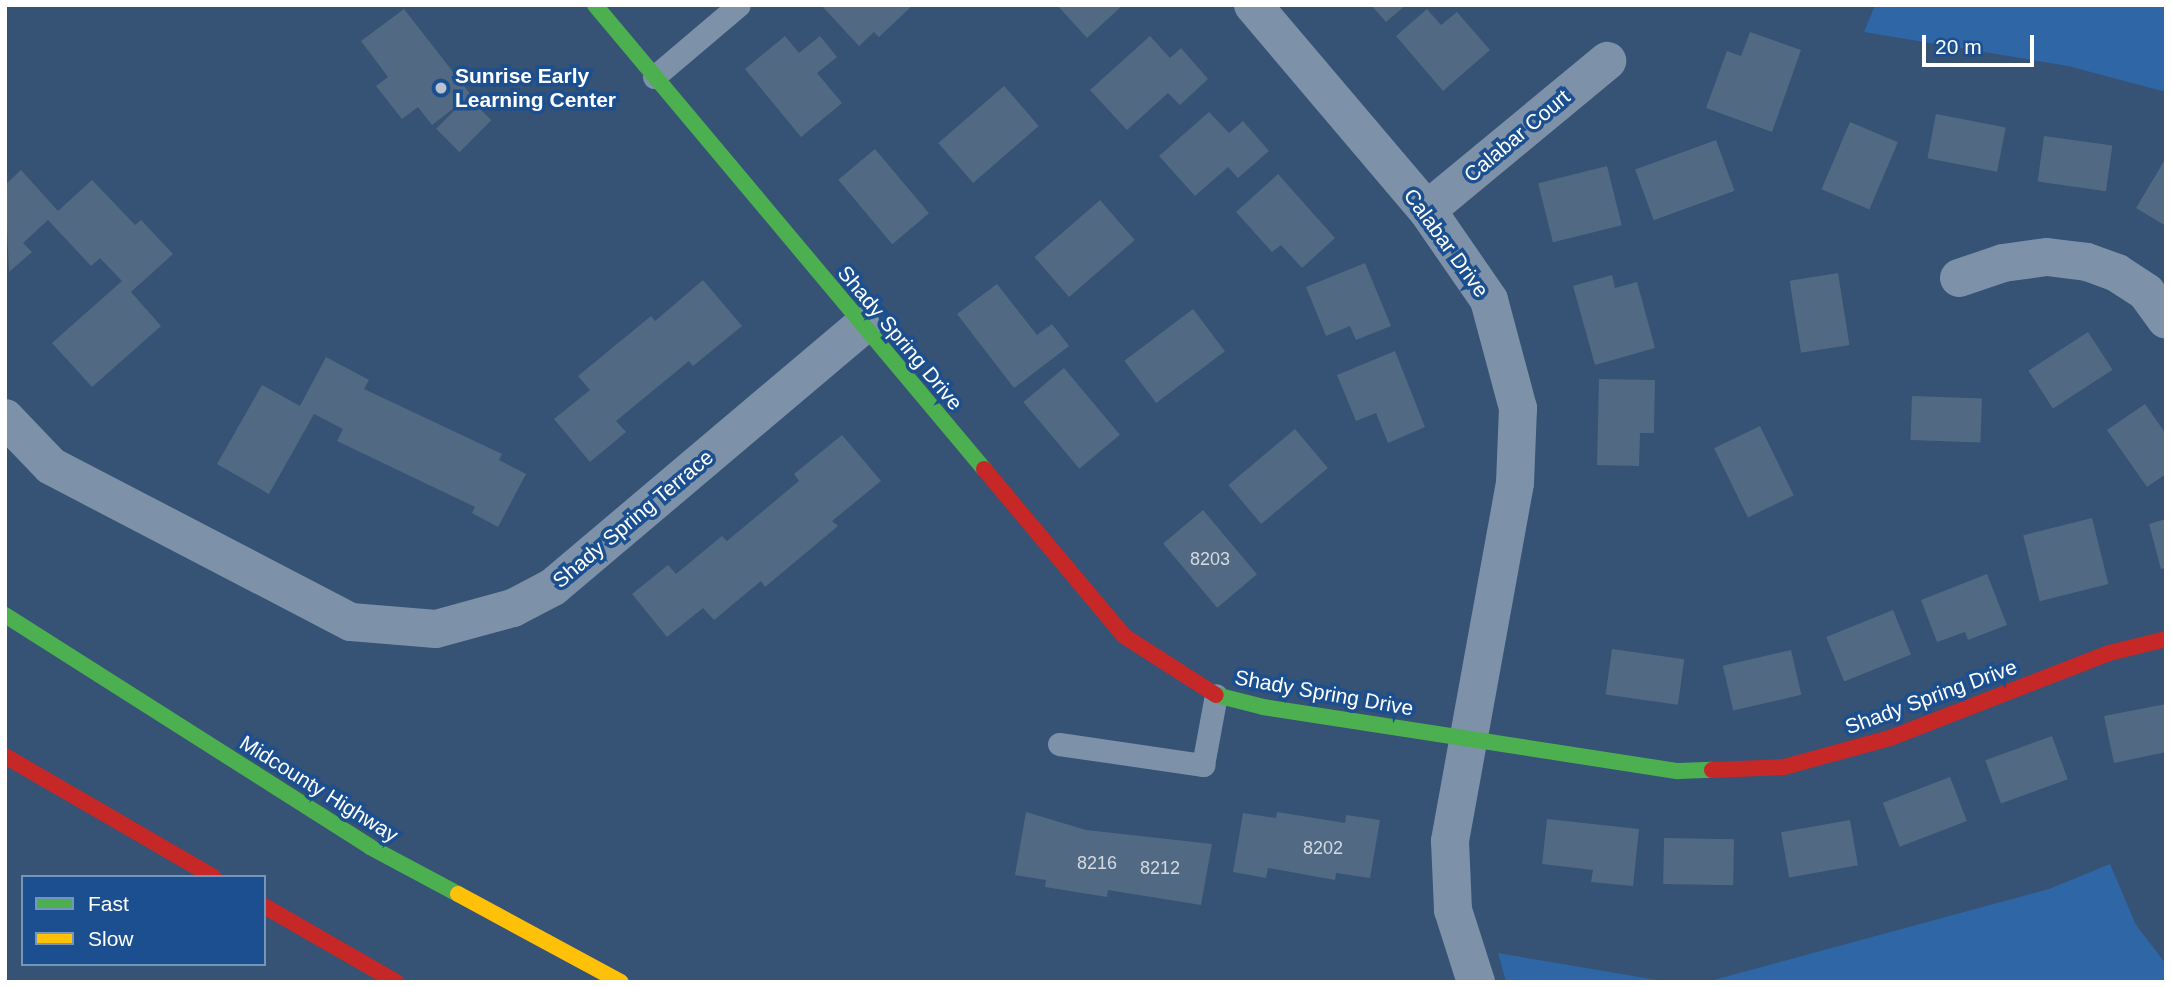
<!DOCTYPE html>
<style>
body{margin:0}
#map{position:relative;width:2171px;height:987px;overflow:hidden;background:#365274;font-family:Helvetica,sans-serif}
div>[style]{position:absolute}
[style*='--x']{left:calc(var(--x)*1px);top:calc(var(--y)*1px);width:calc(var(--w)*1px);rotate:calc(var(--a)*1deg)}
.green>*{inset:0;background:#2f66a5}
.building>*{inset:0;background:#526984;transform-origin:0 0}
.lane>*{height:23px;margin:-11.5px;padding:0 11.5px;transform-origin:11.5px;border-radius:11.5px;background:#7d92a8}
.street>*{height:38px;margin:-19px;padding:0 19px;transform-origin:19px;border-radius:19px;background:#7d92a8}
.fast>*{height:16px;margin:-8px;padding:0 8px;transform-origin:8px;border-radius:8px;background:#4caf50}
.slow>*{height:16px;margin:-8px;padding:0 8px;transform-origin:8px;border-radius:8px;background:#ffc107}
.jam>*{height:16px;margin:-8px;padding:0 8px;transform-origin:8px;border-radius:8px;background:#c62828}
.dots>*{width:19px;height:19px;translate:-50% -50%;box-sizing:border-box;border:4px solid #1b4f8f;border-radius:50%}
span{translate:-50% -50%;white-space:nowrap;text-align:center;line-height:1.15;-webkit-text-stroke:7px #1b4f8f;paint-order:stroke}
.number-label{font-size:18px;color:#d4dae0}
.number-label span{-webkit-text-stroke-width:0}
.poi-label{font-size:21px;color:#fff;font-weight:700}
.left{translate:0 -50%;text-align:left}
.street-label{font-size:21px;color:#fff}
.frame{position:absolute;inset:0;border:7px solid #fff;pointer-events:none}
.legend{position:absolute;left:21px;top:875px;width:245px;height:91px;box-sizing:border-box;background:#1b4f8f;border:2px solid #7695bc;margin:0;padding:9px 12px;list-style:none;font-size:21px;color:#fff}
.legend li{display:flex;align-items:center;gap:14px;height:35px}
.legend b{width:35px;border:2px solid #7695bc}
.scale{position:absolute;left:1922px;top:35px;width:112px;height:32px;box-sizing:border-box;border:4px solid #fff;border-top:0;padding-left:9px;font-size:21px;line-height:24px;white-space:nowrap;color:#fff;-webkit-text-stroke:5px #1b4f8f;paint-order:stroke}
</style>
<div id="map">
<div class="green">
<i style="clip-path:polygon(1875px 5px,2166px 5px,2166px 92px,2068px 66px,1864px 32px)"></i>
<i style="clip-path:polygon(2110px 864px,2136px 925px,2166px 964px,2166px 982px,1706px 982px,2049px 889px)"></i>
<i style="clip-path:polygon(1498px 953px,1669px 982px,1506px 982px)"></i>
</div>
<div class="building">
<i style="clip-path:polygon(821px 5px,913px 5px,879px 37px,874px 32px,859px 46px)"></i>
<i style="clip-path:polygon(1057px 5px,1123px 5px,1087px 38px)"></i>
<i style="clip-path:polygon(1371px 5px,1406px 5px,1386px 22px)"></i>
<i style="clip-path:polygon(404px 9px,471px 95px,432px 125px,418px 107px,402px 119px,376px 86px,388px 77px,361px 41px)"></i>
<i style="clip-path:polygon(1427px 9px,1441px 25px,1457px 12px,1490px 50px,1443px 91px,1396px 36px)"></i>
<i style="clip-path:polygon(1750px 32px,1801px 50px,1772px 132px,1706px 108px,1727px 51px,1741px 56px)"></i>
<i style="clip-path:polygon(785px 36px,799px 53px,820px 36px,837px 57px,817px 73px,842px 103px,801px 137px,745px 69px)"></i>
<i style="clip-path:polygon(1150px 36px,1170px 58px,1181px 48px,1208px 79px,1180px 105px,1168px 93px,1127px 130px,1090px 90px)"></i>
<i style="left:1004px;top:86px;width:53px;height:87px;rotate:49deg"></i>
<i style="left:468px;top:97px;width:33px;height:45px;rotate:45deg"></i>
<i style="clip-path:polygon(1209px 112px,1229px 133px,1243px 121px,1269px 151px,1238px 178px,1228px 167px,1195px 196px,1159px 156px)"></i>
<i style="left:1936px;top:114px;width:71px;height:45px;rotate:11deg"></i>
<i style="left:1850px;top:122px;width:52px;height:73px;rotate:23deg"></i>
<i style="left:2044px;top:136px;width:69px;height:46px;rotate:8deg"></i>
<i style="left:1716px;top:140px;width:54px;height:86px;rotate:70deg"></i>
<i style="left:875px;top:149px;width:84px;height:48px;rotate:50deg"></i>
<i style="clip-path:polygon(2166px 158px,2166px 226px,2136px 208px)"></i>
<i style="left:1607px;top:166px;width:61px;height:71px;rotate:76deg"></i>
<i style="clip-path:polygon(21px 170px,58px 211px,92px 180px,135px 225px,141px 220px,173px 254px,131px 292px,161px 326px,92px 387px,52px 343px,122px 281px,100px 258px,91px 266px,48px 220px,23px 243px,32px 252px,9px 272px,5px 185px)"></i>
<i style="clip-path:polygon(1278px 174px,1335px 238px,1302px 268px,1281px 245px,1272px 252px,1236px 212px)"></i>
<i style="left:1100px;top:200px;width:53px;height:87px;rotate:49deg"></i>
<i style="clip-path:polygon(1365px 263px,1391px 326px,1356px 340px,1350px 326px,1326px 336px,1306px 287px)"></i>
<i style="left:1838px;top:273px;width:73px;height:49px;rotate:81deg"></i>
<i style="clip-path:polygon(1612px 275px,1615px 288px,1637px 282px,1655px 348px,1595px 365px,1573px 286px)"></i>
<i style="clip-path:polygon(703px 280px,742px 326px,693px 366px,689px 361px,616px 421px,626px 432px,590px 462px,554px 419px,590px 390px,578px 376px,651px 316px,655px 321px)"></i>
<i style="clip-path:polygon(997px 284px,1037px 335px,1052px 324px,1069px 346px,1014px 388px,957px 314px)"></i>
<i style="left:1193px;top:309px;width:53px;height:86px;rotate:53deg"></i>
<i style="left:2088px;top:332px;width:45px;height:71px;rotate:57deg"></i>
<i style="clip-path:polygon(1395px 351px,1425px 427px,1388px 443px,1376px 413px,1356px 421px,1337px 375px)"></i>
<i style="clip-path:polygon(326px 357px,369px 380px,364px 389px,502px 454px,499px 460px,526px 474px,498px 527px,472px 513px,475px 507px,337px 441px,343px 429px,314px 414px,269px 494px,217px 464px,262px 385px,300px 406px)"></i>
<i style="left:1064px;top:368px;width:87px;height:53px;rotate:50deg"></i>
<i style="clip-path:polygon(1599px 379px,1655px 380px,1654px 433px,1640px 433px,1639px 466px,1597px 465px)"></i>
<i style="left:1912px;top:396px;width:70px;height:44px;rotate:2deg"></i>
<i style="clip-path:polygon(2145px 404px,2166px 434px,2166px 474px,2147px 487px,2107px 430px)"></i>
<i style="left:1760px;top:426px;width:77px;height:51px;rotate:64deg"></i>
<i style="left:1295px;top:429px;width:51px;height:87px;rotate:50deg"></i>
<i style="clip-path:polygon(842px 435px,881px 481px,832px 521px,838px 526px,765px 587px,761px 581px,714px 620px,703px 608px,667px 637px,632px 594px,668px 565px,676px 574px,722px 536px,727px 541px,799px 481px,794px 474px)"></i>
<i style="left:1203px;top:510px;width:84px;height:52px;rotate:50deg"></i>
<i style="left:2092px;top:518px;width:68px;height:71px;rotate:76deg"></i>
<i style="clip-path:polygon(2166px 519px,2166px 568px,2161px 569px,2149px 524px)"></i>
<i style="clip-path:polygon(1987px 574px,2007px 625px,1968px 640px,1965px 632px,1937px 642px,1921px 600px)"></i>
<i style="left:1893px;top:610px;width:48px;height:72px;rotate:68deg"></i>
<i style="left:1612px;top:649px;width:73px;height:46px;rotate:8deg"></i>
<i style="left:1791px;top:650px;width:46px;height:70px;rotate:77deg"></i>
<i style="clip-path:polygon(2166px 704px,2166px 752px,2114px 763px,2104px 716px)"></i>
<i style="left:2052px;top:736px;width:46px;height:71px;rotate:70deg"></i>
<i style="left:1950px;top:777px;width:47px;height:72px;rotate:69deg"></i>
<i style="clip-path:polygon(1026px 812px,1086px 830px,1212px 844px,1201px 905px,1108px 890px,1107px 897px,1045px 887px,1046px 880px,1015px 875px)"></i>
<i style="clip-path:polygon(1277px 812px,1345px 823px,1346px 815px,1380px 820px,1370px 878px,1336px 873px,1335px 880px,1268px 868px,1266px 878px,1233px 872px,1243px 813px,1276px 818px)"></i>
<i style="clip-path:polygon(1547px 819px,1639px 829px,1633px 886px,1591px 882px,1593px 870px,1542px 864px)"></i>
<i style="left:1850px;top:820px;width:46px;height:70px;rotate:80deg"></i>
<i style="left:1664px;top:838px;width:70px;height:46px;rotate:1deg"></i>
</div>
<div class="lane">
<i style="--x:654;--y:77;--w:111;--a:-40.3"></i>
<i style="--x:1059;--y:744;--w:146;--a:8.3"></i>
<i style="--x:1203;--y:765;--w:71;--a:-79.5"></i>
</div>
<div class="street">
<i style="--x:1253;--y:5;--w:269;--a:49.7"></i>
<i style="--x:1427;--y:210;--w:109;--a:55.4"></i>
<i style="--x:1489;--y:300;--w:112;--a:75"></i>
<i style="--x:1518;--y:408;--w:75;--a:92.3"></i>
<i style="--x:1515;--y:483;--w:364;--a:100.3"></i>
<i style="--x:1450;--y:841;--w:69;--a:87.5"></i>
<i style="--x:1453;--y:910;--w:76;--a:72.3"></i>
<i style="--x:1427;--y:210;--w:234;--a:-39.6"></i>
<i style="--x:1959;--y:278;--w:46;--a:-18.8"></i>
<i style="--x:2003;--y:263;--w:44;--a:-7.8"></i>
<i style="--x:2047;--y:257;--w:40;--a:7.1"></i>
<i style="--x:2087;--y:262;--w:32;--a:20"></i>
<i style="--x:2117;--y:273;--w:35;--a:33"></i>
<i style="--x:2146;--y:292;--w:34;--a:54"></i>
<i style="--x:5;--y:418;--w:66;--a:46.2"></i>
<i style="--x:51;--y:466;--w:338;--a:27.5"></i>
<i style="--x:351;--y:622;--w:85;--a:4.7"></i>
<i style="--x:436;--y:629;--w:80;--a:-15.3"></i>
<i style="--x:513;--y:608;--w:45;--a:-27.7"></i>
<i style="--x:553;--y:587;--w:404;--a:-40.2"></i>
</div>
<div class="fast">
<i style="--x:595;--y:5;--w:605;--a:50.02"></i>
<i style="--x:5;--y:615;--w:432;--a:32.4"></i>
<i style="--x:370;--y:847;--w:100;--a:28.1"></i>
<i style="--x:1216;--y:695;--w:49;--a:14.3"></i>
<i style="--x:1263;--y:707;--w:420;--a:8.8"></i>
<i style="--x:1678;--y:771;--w:34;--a:-2"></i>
</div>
<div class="slow">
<i style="--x:458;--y:894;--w:185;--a:28.4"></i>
</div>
<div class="jam">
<i style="--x:984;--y:469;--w:218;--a:50"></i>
<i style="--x:1124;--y:636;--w:109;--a:32.7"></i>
<i style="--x:5;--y:756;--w:241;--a:30.1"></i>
<i style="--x:1712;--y:770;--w:72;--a:-2.4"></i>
<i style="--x:1784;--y:767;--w:110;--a:-15.3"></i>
<i style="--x:1890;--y:738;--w:235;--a:-21.2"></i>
<i style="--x:2109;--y:653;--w:59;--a:-13.8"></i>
<i style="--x:264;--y:906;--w:152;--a:29.9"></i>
</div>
<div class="dots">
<i style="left:441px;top:88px;background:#b9c2ce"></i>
</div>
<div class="number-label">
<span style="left:1210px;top:559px">8203</span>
<span style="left:1323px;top:848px">8202</span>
<span style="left:1097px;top:863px">8216</span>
<span style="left:1160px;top:868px">8212</span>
</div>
<div class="poi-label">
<span class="left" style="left:455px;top:88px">Sunrise Early<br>Learning Center</span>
</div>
<div class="street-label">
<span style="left:1517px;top:136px;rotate:-40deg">Calabar Court</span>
<span style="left:1446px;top:243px;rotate:54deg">Calabar Drive</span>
<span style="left:900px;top:338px;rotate:50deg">Shady Spring Drive</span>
<span style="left:633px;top:519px;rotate:-40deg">Shady Spring Terrace</span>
<span style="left:1324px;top:693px;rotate:10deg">Shady Spring Drive</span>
<span style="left:1931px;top:697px;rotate:-20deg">Shady Spring Drive</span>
<span style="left:319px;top:789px;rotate:32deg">Midcounty Highway</span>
</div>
<div class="frame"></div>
<ul class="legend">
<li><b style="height:9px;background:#4caf50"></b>Fast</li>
<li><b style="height:9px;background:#ffc107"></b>Slow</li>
</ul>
<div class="scale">20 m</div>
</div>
